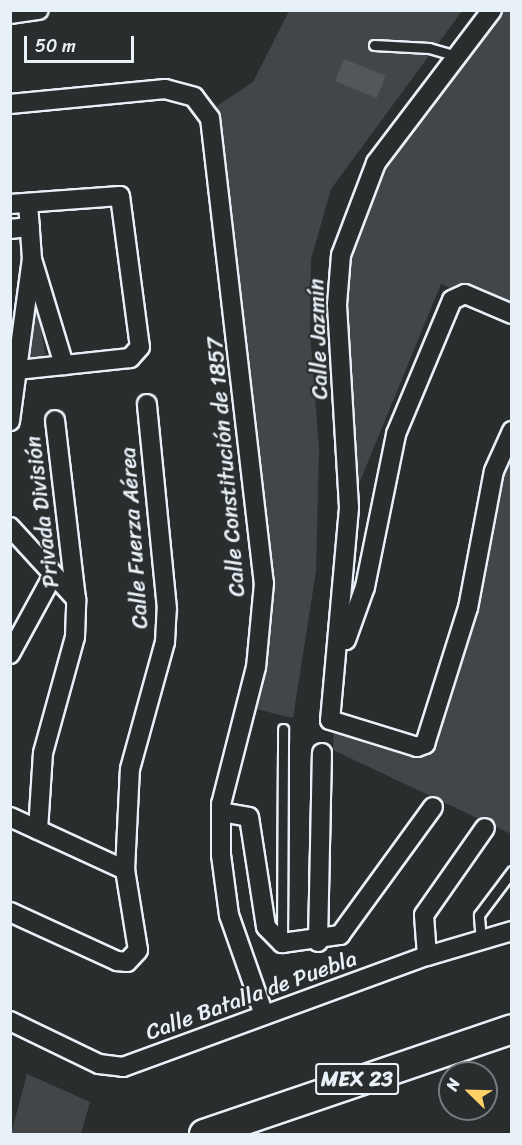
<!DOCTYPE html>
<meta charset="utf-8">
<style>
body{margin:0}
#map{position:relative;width:522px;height:1145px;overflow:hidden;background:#2a2d2e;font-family:Sriracha,sans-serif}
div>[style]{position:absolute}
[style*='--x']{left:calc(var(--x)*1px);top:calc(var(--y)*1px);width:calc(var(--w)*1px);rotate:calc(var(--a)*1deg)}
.green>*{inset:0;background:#424648}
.building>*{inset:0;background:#535759;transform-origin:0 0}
.roads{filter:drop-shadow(2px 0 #e8f1f8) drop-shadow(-2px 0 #e8f1f8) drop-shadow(0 2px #e8f1f8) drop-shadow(0 -2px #e8f1f8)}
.service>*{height:9px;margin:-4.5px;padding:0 4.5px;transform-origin:4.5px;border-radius:4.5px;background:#2a2d2e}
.minor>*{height:18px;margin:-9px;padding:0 9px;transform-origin:9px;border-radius:9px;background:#2a2d2e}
.trunk>*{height:28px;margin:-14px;padding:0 14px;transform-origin:14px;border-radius:14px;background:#2a2d2e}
span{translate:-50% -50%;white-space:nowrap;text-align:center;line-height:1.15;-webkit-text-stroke:4.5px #2a2d2e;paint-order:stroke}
.shield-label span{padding:2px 4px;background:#2a2d2e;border:2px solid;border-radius:4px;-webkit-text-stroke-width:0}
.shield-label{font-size:21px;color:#e8f1f8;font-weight:700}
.street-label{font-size:22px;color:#e8f1f8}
.frame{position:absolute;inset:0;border:12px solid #e8f1f8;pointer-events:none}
.north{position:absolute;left:438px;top:1061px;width:60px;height:60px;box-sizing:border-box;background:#2a2d2e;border:2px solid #767b7f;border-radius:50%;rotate:293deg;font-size:16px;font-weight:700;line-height:24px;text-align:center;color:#e8f1f8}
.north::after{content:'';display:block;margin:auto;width:21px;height:27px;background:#ffd166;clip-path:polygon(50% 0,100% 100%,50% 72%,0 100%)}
.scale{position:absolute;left:24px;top:36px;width:110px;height:27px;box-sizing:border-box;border:3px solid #e8f1f8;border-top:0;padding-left:8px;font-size:18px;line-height:21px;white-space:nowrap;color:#e8f1f8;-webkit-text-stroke:4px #2a2d2e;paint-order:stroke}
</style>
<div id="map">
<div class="green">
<i style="clip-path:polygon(289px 11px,462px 11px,331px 189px,311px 259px,310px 333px,319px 448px,316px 571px,293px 718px,256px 709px,264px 583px,214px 108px,253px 82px)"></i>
<i style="clip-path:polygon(489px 11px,511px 11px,511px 314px,441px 284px,349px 508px,337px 305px,358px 204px)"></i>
<i style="clip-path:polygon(34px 286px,46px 359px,26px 361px)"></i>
<i style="clip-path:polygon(511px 429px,511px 834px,333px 750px,334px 722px,421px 746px)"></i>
<i style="clip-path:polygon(27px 1074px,90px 1102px,81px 1134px,11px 1134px)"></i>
</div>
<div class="building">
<i style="left:344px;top:59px;width:45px;height:24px;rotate:22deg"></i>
</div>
<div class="roads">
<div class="service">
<i style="--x:374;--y:45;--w:55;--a:3.1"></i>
<i style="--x:429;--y:48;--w:29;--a:16"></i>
<i style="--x:282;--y:940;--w:211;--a:-89.7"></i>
<i style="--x:481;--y:940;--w:25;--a:-95"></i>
<i style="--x:479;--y:915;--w:55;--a:-53.1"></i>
</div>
<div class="minor">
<i style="--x:492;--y:10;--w:192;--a:127.2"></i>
<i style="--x:376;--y:163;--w:98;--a:110.8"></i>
<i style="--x:341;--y:255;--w:50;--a:94.6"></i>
<i style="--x:337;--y:305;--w:203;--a:86.6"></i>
<i style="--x:349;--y:508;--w:213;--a:95.1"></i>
<i style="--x:330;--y:720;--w:91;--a:17.2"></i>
<i style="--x:417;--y:747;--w:9;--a:-21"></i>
<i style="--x:425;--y:744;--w:143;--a:-72.5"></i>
<i style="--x:468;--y:608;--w:139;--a:-79.3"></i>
<i style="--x:494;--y:471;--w:44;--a:-65.8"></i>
<i style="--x:10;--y:14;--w:29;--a:-8"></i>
<i style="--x:10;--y:104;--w:156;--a:-5.5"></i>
<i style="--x:165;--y:89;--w:30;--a:15"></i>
<i style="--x:194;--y:97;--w:26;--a:53"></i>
<i style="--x:210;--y:118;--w:468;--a:83.4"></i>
<i style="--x:264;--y:583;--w:84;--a:95.4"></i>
<i style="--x:256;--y:667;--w:141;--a:104.3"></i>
<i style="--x:221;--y:804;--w:51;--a:90"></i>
<i style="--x:221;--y:855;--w:61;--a:82.4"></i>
<i style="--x:229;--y:915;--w:106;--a:70.7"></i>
<i style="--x:10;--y:204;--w:110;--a:-4.2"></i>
<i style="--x:120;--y:196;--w:152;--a:82.5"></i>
<i style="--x:140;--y:347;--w:15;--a:132"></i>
<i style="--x:130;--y:358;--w:114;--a:173.9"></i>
<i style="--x:10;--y:229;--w:20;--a:-6"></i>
<i style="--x:32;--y:259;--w:111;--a:73.2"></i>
<i style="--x:10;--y:421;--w:163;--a:-82.3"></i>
<i style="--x:32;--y:259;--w:56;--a:-94.1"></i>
<i style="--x:10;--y:527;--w:98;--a:47.5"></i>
<i style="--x:346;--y:640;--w:56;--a:-70.3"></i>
<i style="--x:365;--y:587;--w:156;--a:-78.5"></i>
<i style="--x:396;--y:434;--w:145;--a:-67.3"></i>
<i style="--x:452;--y:300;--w:14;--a:-25"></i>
<i style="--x:465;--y:294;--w:51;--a:23.1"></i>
<i style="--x:10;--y:654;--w:90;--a:-61.4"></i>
<i style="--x:221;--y:812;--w:28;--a:10"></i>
<i style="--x:249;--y:817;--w:111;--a:81.2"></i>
<i style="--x:266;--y:927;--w:23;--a:45"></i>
<i style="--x:282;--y:943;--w:59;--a:-7.9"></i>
<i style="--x:340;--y:935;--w:158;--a:-54"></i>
<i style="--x:10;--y:817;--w:127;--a:24.7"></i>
<i style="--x:38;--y:830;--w:77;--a:-86.3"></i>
<i style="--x:43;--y:753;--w:120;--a:-74.6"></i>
<i style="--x:75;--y:637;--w:38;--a:-88"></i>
<i style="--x:76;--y:599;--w:180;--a:-96.7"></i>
<i style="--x:10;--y:912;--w:118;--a:24.6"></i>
<i style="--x:117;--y:961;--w:10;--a:6"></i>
<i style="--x:127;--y:962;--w:16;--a:-47"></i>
<i style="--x:138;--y:950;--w:81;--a:-99.2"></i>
<i style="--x:125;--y:870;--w:101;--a:-87.2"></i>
<i style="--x:130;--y:769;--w:132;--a:-74.6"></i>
<i style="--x:165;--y:642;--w:33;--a:-87"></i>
<i style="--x:167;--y:609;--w:206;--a:-95.6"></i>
<i style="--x:318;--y:942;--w:189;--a:-88.8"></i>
<i style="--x:427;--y:956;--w:41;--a:-94.2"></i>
<i style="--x:424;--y:915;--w:106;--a:-55"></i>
<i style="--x:10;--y:1021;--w:99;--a:25.8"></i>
<i style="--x:99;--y:1064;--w:24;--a:7"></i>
<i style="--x:123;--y:1067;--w:324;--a:-20.1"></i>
<i style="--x:427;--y:956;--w:89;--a:-16.4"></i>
</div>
<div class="trunk">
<i style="--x:204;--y:1134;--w:325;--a:-18.8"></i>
</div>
</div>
<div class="shield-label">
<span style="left:357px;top:1079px">MEX 23</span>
</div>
<div class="street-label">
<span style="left:318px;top:339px;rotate:-92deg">Calle Jazmín</span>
<span style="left:226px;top:467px;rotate:-95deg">Calle Constitución de 1857</span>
<span style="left:42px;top:512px;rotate:-97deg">Privada División</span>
<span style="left:134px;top:538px;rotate:-94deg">Calle Fuerza Aérea</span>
<span style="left:251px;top:995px;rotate:-20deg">Calle Batalla de Puebla</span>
</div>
<div class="frame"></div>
<div class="north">N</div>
<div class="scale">50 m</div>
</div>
